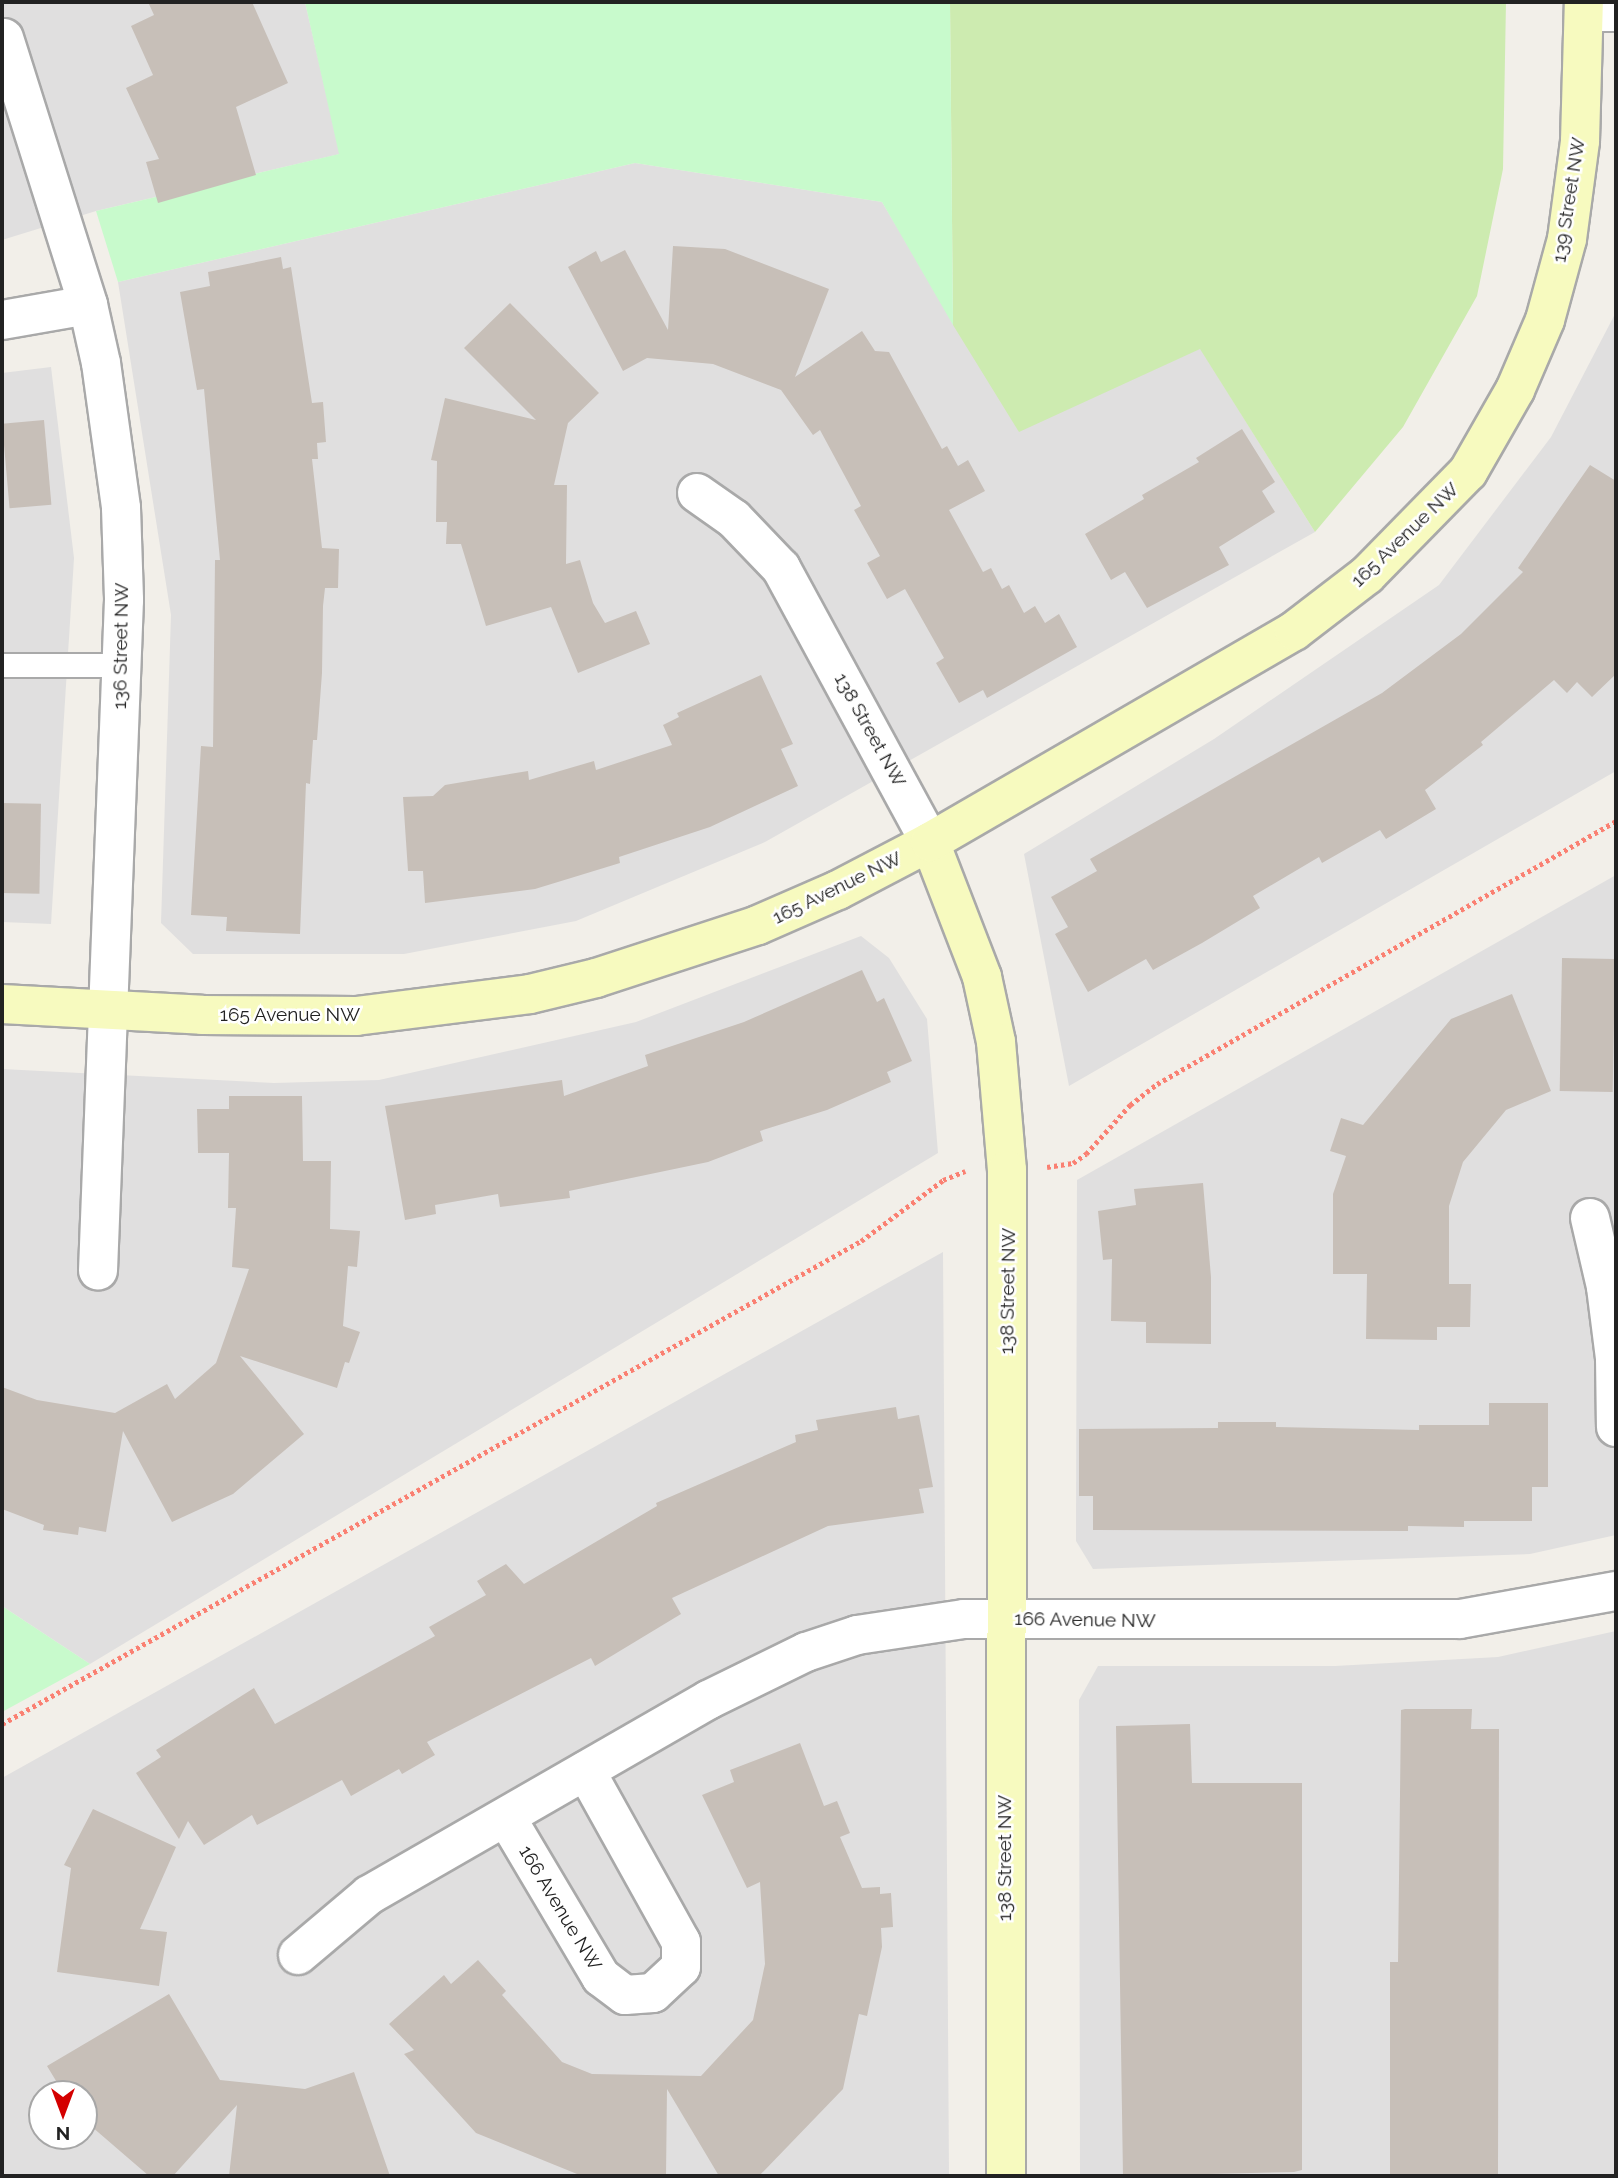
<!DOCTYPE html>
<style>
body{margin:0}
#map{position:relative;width:1618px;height:2178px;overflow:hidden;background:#f2efe9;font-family:Raleway,sans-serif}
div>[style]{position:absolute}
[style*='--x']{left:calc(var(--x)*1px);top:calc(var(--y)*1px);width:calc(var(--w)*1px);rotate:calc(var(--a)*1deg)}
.residential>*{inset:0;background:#e0dfdf}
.grass>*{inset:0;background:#cdebb0}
.park>*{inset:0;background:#c8facc}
.building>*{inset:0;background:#c7bfb8;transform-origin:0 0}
.path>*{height:4.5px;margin-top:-2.25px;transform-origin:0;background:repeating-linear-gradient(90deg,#fa8072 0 3.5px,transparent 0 7px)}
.roads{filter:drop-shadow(2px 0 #a9a9a9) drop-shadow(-2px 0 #a9a9a9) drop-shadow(0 2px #a9a9a9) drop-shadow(0 -2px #a9a9a9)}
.lane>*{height:23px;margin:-11.5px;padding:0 11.5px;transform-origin:11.5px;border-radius:11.5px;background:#fff}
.street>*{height:38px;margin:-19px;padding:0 19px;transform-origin:19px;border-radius:19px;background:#fff}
.secondary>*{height:38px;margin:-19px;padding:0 19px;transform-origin:19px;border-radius:19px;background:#f7fabf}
span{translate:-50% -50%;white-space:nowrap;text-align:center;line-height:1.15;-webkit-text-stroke:5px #fff;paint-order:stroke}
.street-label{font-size:19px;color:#222}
.frame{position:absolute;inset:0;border:4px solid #222;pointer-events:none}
.north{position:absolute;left:28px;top:2080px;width:70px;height:70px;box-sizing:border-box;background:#fff;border:2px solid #a7a7a7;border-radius:50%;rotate:180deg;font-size:19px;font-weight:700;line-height:28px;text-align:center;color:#222}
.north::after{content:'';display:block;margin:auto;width:24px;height:32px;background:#d40000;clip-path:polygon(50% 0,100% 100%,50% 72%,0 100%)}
</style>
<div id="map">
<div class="residential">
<i style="clip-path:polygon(2px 2px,305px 2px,340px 154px,96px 211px,2px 240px)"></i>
<i style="clip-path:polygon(635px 163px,882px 202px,1019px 431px,1200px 348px,1315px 532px,765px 842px,576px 921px,404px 954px,193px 954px,161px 923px,171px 615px,118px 282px)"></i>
<i style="clip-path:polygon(1616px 312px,1616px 771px,1069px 1086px,1024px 854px,1214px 739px,1439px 585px,1551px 437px)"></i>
<i style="clip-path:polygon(51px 367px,74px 558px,51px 924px,2px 922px,2px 373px)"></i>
<i style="clip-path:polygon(1616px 875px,1616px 1535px,1530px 1554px,1093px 1569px,1076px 1541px,1077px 1180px)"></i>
<i style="clip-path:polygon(861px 936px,889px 958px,927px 1019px,938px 1153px,90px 1664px,2px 1606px,2px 1069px,274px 1083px,379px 1080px,636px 1022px)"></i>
<i style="clip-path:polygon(evenodd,943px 1252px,949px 2176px,2px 2176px,2px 1778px,943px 1252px,42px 2094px,84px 2094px,84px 2136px,42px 2136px,42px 2094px)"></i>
<i style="clip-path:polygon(1616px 1631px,1616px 2176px,1080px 2176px,1079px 1700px,1098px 1666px,1335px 1666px,1498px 1657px)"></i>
</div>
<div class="grass">
<i style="clip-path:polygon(950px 2px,1506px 2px,1503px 169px,1477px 296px,1403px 427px,1315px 532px,1200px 349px,1019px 432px,953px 325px)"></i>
</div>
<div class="park">
<i style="clip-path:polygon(305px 2px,950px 2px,953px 325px,882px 202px,635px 163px,118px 282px,96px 211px,339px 154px)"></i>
<i style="clip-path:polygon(2px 1606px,90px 1664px,2px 1712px)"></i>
</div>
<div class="building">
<i style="clip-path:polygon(148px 2px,252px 2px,288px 83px,236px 107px,256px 175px,158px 203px,146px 162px,159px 159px,126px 88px,153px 75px,131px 26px,154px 15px)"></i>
<i style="clip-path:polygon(673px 246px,725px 249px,829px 289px,795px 377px,862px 331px,875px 351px,889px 352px,942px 449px,947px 446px,958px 466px,968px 460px,985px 491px,949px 510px,983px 572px,991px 568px,1002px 589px,1009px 585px,1024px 613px,1035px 606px,1045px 623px,1059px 614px,1077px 647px,987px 698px,983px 690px,959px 703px,936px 663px,944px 658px,905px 589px,887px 599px,867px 563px,880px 556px,854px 510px,861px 506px,820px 430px,813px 435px,781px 390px,713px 364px,647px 358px,623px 371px,568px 267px,596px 251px,601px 262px,625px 250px,668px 330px)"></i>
<i style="clip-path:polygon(281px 257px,283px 269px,291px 267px,312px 403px,323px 402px,326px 442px,317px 443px,318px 459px,312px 459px,322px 548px,339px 549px,338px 588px,325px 588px,323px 606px,322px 673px,317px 740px,313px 740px,310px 784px,306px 783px,300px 934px,226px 931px,227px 917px,191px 915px,201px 746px,213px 747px,215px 560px,220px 560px,204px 389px,197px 390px,180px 292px,210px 286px,208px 272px)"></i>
<i style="clip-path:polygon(510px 303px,599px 393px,568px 423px,554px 485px,567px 485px,566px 564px,580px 560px,593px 603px,605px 623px,636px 611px,650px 644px,578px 673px,551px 607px,486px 626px,461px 544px,446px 544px,447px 522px,436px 522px,437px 461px,431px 460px,445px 398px,536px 420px,464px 348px)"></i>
<i style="left:44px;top:420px;width:85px;height:42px;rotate:85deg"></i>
<i style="clip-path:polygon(1242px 429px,1275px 482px,1262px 491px,1275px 512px,1219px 547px,1229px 565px,1147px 608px,1125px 572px,1111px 580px,1085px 534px,1144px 499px,1142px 495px,1199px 462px,1196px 458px)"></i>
<i style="clip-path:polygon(1590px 465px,1616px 481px,1616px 674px,1592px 697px,1577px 682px,1567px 693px,1554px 680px,1481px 742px,1483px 745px,1425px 790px,1436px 809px,1386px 839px,1380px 830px,1322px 863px,1319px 857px,1253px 896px,1260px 908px,1202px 943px,1153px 970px,1146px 959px,1088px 992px,1055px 934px,1068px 927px,1051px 897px,1097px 871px,1090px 859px,1382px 693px,1461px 634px,1523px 572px,1518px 568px)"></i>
<i style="clip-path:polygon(761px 675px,793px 744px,781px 749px,798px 786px,710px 827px,619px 857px,620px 863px,535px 889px,425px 903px,423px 871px,408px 871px,403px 797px,433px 796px,445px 785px,528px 771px,529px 780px,594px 761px,596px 770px,672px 745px,663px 725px,679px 717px,677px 713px)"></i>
<i style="left:2px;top:803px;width:39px;height:90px;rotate:1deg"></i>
<i style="left:1562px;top:958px;width:53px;height:133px;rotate:1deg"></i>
<i style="clip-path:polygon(862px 970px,877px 1002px,884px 998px,912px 1061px,887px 1072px,891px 1082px,827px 1110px,760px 1131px,763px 1141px,708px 1162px,569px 1191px,570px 1198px,500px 1207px,498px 1194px,435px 1205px,436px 1214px,405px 1220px,385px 1106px,562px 1080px,564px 1096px,648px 1066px,645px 1055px,744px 1022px)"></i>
<i style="clip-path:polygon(1512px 994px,1551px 1091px,1506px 1110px,1463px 1162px,1449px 1206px,1449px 1284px,1471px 1284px,1470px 1327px,1437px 1327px,1437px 1340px,1366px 1339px,1367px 1274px,1333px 1274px,1333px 1194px,1346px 1156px,1330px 1151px,1341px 1118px,1363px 1125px,1451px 1019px)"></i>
<i style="clip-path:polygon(229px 1096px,302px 1096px,303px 1161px,331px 1161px,330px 1229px,360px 1231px,357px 1267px,348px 1266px,343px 1326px,360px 1332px,349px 1363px,345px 1362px,337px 1388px,240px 1356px,304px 1434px,233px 1494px,172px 1522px,123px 1431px,106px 1532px,79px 1527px,78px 1535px,43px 1530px,44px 1525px,2px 1509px,2px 1387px,37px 1400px,115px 1413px,167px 1384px,175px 1399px,216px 1363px,249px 1269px,232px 1267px,236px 1208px,228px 1208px,229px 1153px,198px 1153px,197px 1109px,229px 1109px)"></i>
<i style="clip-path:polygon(1203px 1183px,1211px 1277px,1211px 1344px,1146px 1343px,1146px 1322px,1111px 1321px,1112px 1259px,1103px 1260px,1098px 1211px,1136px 1205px,1134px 1189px)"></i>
<i style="clip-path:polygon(1489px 1403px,1548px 1403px,1548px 1487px,1532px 1487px,1532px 1521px,1464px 1521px,1464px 1527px,1408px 1526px,1408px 1531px,1093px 1530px,1093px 1496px,1079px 1496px,1079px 1429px,1218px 1428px,1218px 1422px,1276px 1422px,1276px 1427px,1419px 1430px,1419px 1425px,1489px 1425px)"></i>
<i style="clip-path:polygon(896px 1407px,898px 1419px,919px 1415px,933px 1487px,919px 1489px,924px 1513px,828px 1526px,672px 1598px,681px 1614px,595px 1666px,591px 1658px,427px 1742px,435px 1755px,402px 1774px,399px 1769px,351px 1796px,342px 1780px,257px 1825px,252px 1815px,204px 1845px,188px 1821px,179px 1839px,136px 1773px,161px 1757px,156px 1750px,254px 1688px,275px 1724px,435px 1636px,429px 1627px,486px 1595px,477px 1581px,506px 1564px,524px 1584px,657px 1506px,656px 1503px,796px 1442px,795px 1435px,818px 1430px,816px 1420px)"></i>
<i style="clip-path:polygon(1405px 1709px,1472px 1709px,1471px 1729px,1499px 1729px,1498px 2176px,1390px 2176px,1390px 1962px,1398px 1962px,1401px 1710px)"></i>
<i style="clip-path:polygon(1190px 1724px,1192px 1783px,1302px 1783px,1302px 2170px,1294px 2172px,1123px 2176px,1116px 1726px)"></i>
<i style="clip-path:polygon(800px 1743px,824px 1806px,837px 1801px,850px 1833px,840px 1837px,862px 1888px,880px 1887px,880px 1894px,891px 1893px,893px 1927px,881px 1928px,882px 1947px,867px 2016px,859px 2014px,843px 2089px,759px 2176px,719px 2176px,667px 2089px,666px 2176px,582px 2176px,476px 2133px,404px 2054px,414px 2050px,389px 2024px,444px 1975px,451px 1984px,478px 1960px,506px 1991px,502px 1995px,562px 2062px,592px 2074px,701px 2076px,753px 2020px,765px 1964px,760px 1882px,747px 1888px,702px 1795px,734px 1782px,730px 1770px)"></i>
<i style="clip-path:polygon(93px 1809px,176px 1847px,140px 1929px,167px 1932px,159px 1986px,57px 1972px,71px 1868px,64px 1865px)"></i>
<i style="clip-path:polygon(169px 1994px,220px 2080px,305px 2089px,354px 2072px,390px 2176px,229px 2176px,237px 2105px,173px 2176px,149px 2176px,84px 2120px,84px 2094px,64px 2094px,47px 2066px)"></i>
</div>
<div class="path">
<i style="--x:1047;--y:1167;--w:26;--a:-9"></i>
<i style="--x:1073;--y:1163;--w:16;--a:-35"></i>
<i style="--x:1086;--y:1154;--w:66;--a:-48.1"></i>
<i style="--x:1130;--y:1105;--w:34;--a:-38"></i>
<i style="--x:1157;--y:1084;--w:529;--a:-29.81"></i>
<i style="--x:2;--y:1724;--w:985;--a:-29.35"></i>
<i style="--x:861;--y:1241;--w:102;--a:-36.6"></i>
<i style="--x:943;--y:1180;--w:24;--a:-22"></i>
</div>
<div class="roads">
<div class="lane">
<i style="--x:2;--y:665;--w:120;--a:0"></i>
</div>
<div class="street">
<i style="--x:1584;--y:12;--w:32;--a:0"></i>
<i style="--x:4;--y:38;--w:280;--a:72.5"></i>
<i style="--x:88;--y:305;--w:59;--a:77.4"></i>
<i style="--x:101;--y:363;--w:146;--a:82.1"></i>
<i style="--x:121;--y:508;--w:92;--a:88.1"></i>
<i style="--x:124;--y:600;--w:671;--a:92.22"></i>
<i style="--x:2;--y:320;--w:87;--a:-9.9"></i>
<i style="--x:697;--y:493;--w:45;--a:35.1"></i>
<i style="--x:734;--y:519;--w:68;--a:46.2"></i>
<i style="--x:781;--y:568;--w:312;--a:61.5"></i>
<i style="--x:1590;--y:1218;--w:71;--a:76.9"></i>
<i style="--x:1606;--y:1287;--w:72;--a:82.8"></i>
<i style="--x:1615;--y:1358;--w:69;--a:89.2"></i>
<i style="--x:506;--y:1817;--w:186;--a:59.3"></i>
<i style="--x:601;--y:1977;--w:30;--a:37"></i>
<i style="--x:625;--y:1995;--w:28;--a:-4"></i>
<i style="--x:653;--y:1993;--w:38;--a:-43"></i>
<i style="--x:681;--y:1967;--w:25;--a:-90"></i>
<i style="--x:681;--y:1942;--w:196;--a:-119.1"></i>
<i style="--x:298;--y:1955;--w:93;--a:-40.2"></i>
<i style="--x:369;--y:1895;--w:391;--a:-29.9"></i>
<i style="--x:708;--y:1700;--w:109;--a:-26.1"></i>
<i style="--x:806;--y:1652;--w:54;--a:-18.4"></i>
<i style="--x:857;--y:1635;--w:108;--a:-8.5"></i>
<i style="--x:964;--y:1619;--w:496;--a:0"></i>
<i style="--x:1460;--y:1619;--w:158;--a:-10.2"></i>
</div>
<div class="secondary">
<i style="--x:930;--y:842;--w:145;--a:68.9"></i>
<i style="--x:982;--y:977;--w:66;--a:77.8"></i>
<i style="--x:996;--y:1042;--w:128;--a:85.1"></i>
<i style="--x:1007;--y:1170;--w:1006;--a:90.06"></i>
<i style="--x:2;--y:1004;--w:200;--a:3.1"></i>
<i style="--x:202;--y:1015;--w:154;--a:0.4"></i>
<i style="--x:356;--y:1016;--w:175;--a:-7.2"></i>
<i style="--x:530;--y:994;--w:68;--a:-13.6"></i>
<i style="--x:596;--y:978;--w:170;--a:-18.1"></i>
<i style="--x:758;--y:925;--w:87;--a:-23.6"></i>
<i style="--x:838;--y:890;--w:104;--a:-27.6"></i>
<i style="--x:930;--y:842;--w:421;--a:-30.1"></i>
<i style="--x:1294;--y:631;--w:92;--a:-37.5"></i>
<i style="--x:1367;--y:575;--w:144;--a:-45.6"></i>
<i style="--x:1468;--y:472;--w:95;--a:-60.2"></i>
<i style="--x:1515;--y:390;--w:76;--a:-66.8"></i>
<i style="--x:1545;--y:320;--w:84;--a:-74.8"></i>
<i style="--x:1567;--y:239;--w:99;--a:-82.4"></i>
<i style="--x:1580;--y:141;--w:139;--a:-88.4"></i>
</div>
</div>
<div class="street-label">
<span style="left:1569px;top:200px;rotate:-81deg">139 Street NW</span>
<span style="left:1405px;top:535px;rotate:-44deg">165 Avenue NW</span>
<span style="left:121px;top:646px;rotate:-89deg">136 Street NW</span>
<span style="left:870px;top:730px;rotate:61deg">138 Street NW</span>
<span style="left:837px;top:888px;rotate:-26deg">165 Avenue NW</span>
<span style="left:290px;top:1015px">165 Avenue NW</span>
<span style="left:1008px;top:1291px;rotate:-89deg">138 Street NW</span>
<span style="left:1085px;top:1620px;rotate:1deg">166 Avenue NW</span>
<span style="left:1005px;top:1858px;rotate:-90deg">138 Street NW</span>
<span style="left:560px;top:1908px;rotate:59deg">166 Avenue NW</span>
</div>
<div class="frame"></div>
<div class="north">N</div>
</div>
